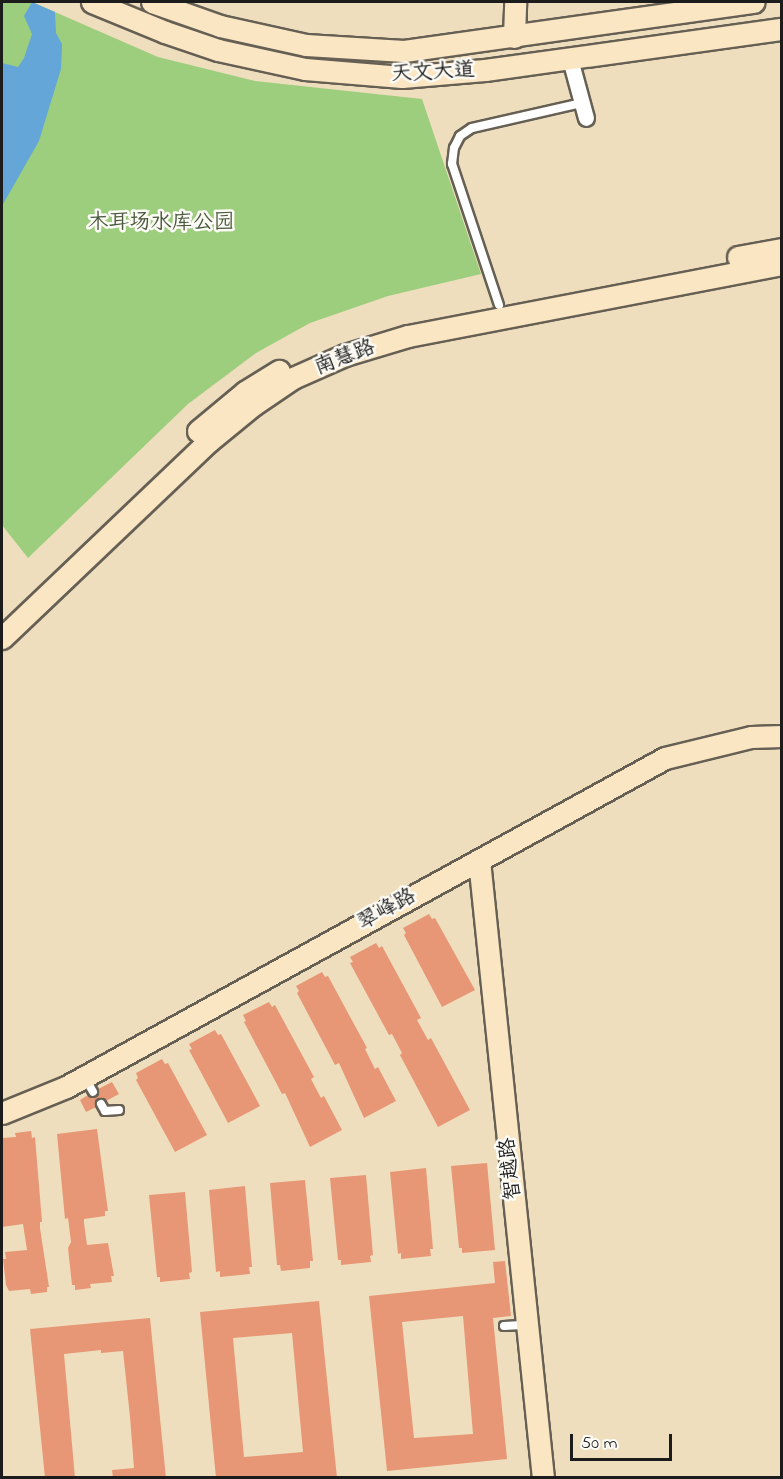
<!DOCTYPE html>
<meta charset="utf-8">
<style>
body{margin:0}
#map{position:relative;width:783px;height:1479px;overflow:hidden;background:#efdebd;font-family:"Indie Flower","LXGW WenKai TC",sans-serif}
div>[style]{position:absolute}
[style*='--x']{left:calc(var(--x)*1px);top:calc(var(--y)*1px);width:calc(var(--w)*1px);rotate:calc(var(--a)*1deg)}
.green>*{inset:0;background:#9dce7e}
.water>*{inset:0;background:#64a6d8}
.building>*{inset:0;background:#e79775}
.roads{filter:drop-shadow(2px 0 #666054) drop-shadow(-2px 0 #666054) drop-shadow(0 2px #666054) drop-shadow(0 -2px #666054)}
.lane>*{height:8px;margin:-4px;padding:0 4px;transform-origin:4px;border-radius:4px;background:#fff}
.street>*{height:15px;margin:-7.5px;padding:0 7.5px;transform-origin:7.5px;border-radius:7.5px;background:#fff}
.secondary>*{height:21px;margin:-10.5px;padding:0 10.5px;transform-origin:10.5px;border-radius:10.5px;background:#fbe6c4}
span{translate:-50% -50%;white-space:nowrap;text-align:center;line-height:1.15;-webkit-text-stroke:5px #fdfcf7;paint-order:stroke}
.street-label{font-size:21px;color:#1c1c1c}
.park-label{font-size:21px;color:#495a3e}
.frame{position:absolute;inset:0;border:3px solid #1c1c1c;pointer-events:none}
.scale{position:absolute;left:570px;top:1434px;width:102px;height:27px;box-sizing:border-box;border:3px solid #1c1c1c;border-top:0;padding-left:8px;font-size:18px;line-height:21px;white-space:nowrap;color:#1c1c1c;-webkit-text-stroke:4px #fdfcf7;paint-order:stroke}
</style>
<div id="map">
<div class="green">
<i style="clip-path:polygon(2px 2px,32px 2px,158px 57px,255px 81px,422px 99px,481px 274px,388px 296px,310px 323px,256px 353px,188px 404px,28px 558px,2px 525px)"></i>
</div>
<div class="water">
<i style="clip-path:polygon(32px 2px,55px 12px,56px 33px,62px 44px,61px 69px,39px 141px,2px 206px,2px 63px,18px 67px,24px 58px,32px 34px,24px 16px)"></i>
</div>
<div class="building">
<i style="clip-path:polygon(429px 914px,432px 919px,435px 918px,475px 990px,442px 1007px,404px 935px,406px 933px,403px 928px)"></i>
<i style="clip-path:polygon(376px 943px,379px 948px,382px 946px,421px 1018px,417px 1020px,428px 1040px,431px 1038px,470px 1110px,438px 1127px,400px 1055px,402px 1053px,392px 1034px,389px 1035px,350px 963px,353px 962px,350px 957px)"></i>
<i style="clip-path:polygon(322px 972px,325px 977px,328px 976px,367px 1048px,365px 1049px,375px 1069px,378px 1067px,396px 1101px,364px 1118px,339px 1063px,335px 1065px,297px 993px,299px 991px,296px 986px)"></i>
<i style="clip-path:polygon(269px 1002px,272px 1007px,275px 1005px,314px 1077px,311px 1079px,321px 1098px,324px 1096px,342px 1130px,310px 1147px,285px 1093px,282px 1094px,244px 1022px,246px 1021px,243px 1015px)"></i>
<i style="clip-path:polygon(215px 1030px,218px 1035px,221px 1034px,260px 1106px,228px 1123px,189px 1050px,192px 1049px,189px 1044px)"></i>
<i style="clip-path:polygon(162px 1059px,165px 1064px,168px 1063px,207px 1135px,175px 1152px,136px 1080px,138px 1078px,136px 1073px)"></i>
<i style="clip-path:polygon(112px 1082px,119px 1094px,106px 1101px,99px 1099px,96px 1107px,86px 1112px,80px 1100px,88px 1095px,95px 1097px,98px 1089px)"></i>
<i style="clip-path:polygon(97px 1129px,108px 1211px,105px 1211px,105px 1216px,84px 1219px,84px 1223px,87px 1245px,108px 1243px,114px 1276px,111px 1276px,112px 1282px,90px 1284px,91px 1288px,75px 1290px,75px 1285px,72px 1285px,68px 1248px,71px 1242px,68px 1218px,65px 1219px,57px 1134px)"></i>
<i style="clip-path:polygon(31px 1131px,32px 1138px,35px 1137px,42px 1222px,40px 1222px,40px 1228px,49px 1287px,47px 1287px,47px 1292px,31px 1294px,30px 1289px,9px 1291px,6px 1285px,3px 1259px,6px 1259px,5px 1252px,27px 1250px,23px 1224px,2px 1227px,2px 1138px,16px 1137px,15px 1133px)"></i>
<i style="clip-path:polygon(487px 1163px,495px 1250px,462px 1253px,462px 1248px,459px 1248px,451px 1166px)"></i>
<i style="clip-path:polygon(426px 1168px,433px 1249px,430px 1249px,431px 1256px,401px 1259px,401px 1253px,398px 1254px,390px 1172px)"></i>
<i style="clip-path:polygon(366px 1175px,373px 1255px,370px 1256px,371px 1262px,341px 1265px,341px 1260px,338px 1260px,330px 1178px)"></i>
<i style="clip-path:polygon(305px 1180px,313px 1261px,310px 1261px,310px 1268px,281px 1271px,280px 1265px,277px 1265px,270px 1183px)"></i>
<i style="clip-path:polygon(245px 1186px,252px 1267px,249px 1267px,250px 1274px,220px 1277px,220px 1271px,216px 1272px,209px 1190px)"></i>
<i style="clip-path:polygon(185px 1192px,192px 1272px,189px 1273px,190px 1279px,160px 1282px,160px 1277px,157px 1277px,149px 1195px)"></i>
<i style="clip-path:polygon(evenodd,505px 1261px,511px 1316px,493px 1318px,507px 1459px,387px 1471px,369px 1296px,495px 1283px,493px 1262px,505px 1261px,463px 1316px,473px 1434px,414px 1438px,402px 1322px,463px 1316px)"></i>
<i style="clip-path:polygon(evenodd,319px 1301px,337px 1478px,216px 1478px,200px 1312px,319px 1301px,292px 1333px,303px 1452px,244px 1457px,233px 1338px,292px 1333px)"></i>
<i style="clip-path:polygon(150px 1318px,166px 1478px,113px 1478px,112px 1470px,134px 1468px,130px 1417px,123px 1351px,101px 1353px,101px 1350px,64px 1354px,75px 1478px,45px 1478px,30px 1329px)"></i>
</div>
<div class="roads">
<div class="lane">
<i style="--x:499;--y:305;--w:149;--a:-108.4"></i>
<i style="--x:452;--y:164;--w:16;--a:-83"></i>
<i style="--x:454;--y:148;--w:13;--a:-63"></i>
<i style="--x:460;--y:136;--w:14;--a:-34"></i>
<i style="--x:472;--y:128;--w:113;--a:-12.8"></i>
<i style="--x:85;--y:1078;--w:16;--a:60"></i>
<i style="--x:101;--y:1104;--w:8;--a:60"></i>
<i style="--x:105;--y:1111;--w:14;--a:-4"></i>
<i style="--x:504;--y:1326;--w:22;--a:-3"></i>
</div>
<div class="street">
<i style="--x:570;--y:59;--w:61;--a:74.8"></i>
</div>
<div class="secondary">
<i style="--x:92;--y:2;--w:79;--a:22.3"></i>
<i style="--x:165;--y:32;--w:56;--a:18.8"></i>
<i style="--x:218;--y:50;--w:89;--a:12.3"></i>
<i style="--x:305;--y:69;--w:97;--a:4.7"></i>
<i style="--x:402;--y:77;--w:83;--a:-4.8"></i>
<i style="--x:485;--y:70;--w:300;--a:-7.9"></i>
<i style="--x:152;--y:2;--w:72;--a:19.4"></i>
<i style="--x:220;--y:26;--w:88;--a:12.5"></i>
<i style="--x:306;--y:45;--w:98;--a:3.5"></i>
<i style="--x:404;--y:51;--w:353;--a:-8"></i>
<i style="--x:514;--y:37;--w:35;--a:-88"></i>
<i style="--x:738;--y:257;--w:45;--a:-10.3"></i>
<i style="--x:198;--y:431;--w:61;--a:-39.7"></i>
<i style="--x:245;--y:392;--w:40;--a:-32"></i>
<i style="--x:2;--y:638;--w:284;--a:-43.6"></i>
<i style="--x:208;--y:442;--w:58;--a:-39.4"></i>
<i style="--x:253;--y:405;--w:48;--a:-34"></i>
<i style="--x:293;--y:378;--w:57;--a:-23.9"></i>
<i style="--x:345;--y:355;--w:66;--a:-16.8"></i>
<i style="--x:408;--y:336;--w:381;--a:-10.9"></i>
<i style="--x:479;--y:860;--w:621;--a:84.09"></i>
<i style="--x:2;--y:1113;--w:69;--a:-22.1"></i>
<i style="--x:66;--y:1087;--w:683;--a:-28.78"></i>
<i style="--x:665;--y:758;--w:89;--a:-13.7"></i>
<i style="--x:751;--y:737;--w:31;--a:-2"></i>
</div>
</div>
<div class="street-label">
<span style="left:433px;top:73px;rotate:-3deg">天文大道</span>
<span style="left:345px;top:358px;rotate:-21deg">南慧路</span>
<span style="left:387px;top:910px;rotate:-29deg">翠峰路</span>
<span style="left:511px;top:1169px;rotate:-96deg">智越路</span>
</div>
<div class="park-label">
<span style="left:161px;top:223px">木耳场水库公园</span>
</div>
<div class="frame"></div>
<div class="scale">50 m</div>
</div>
